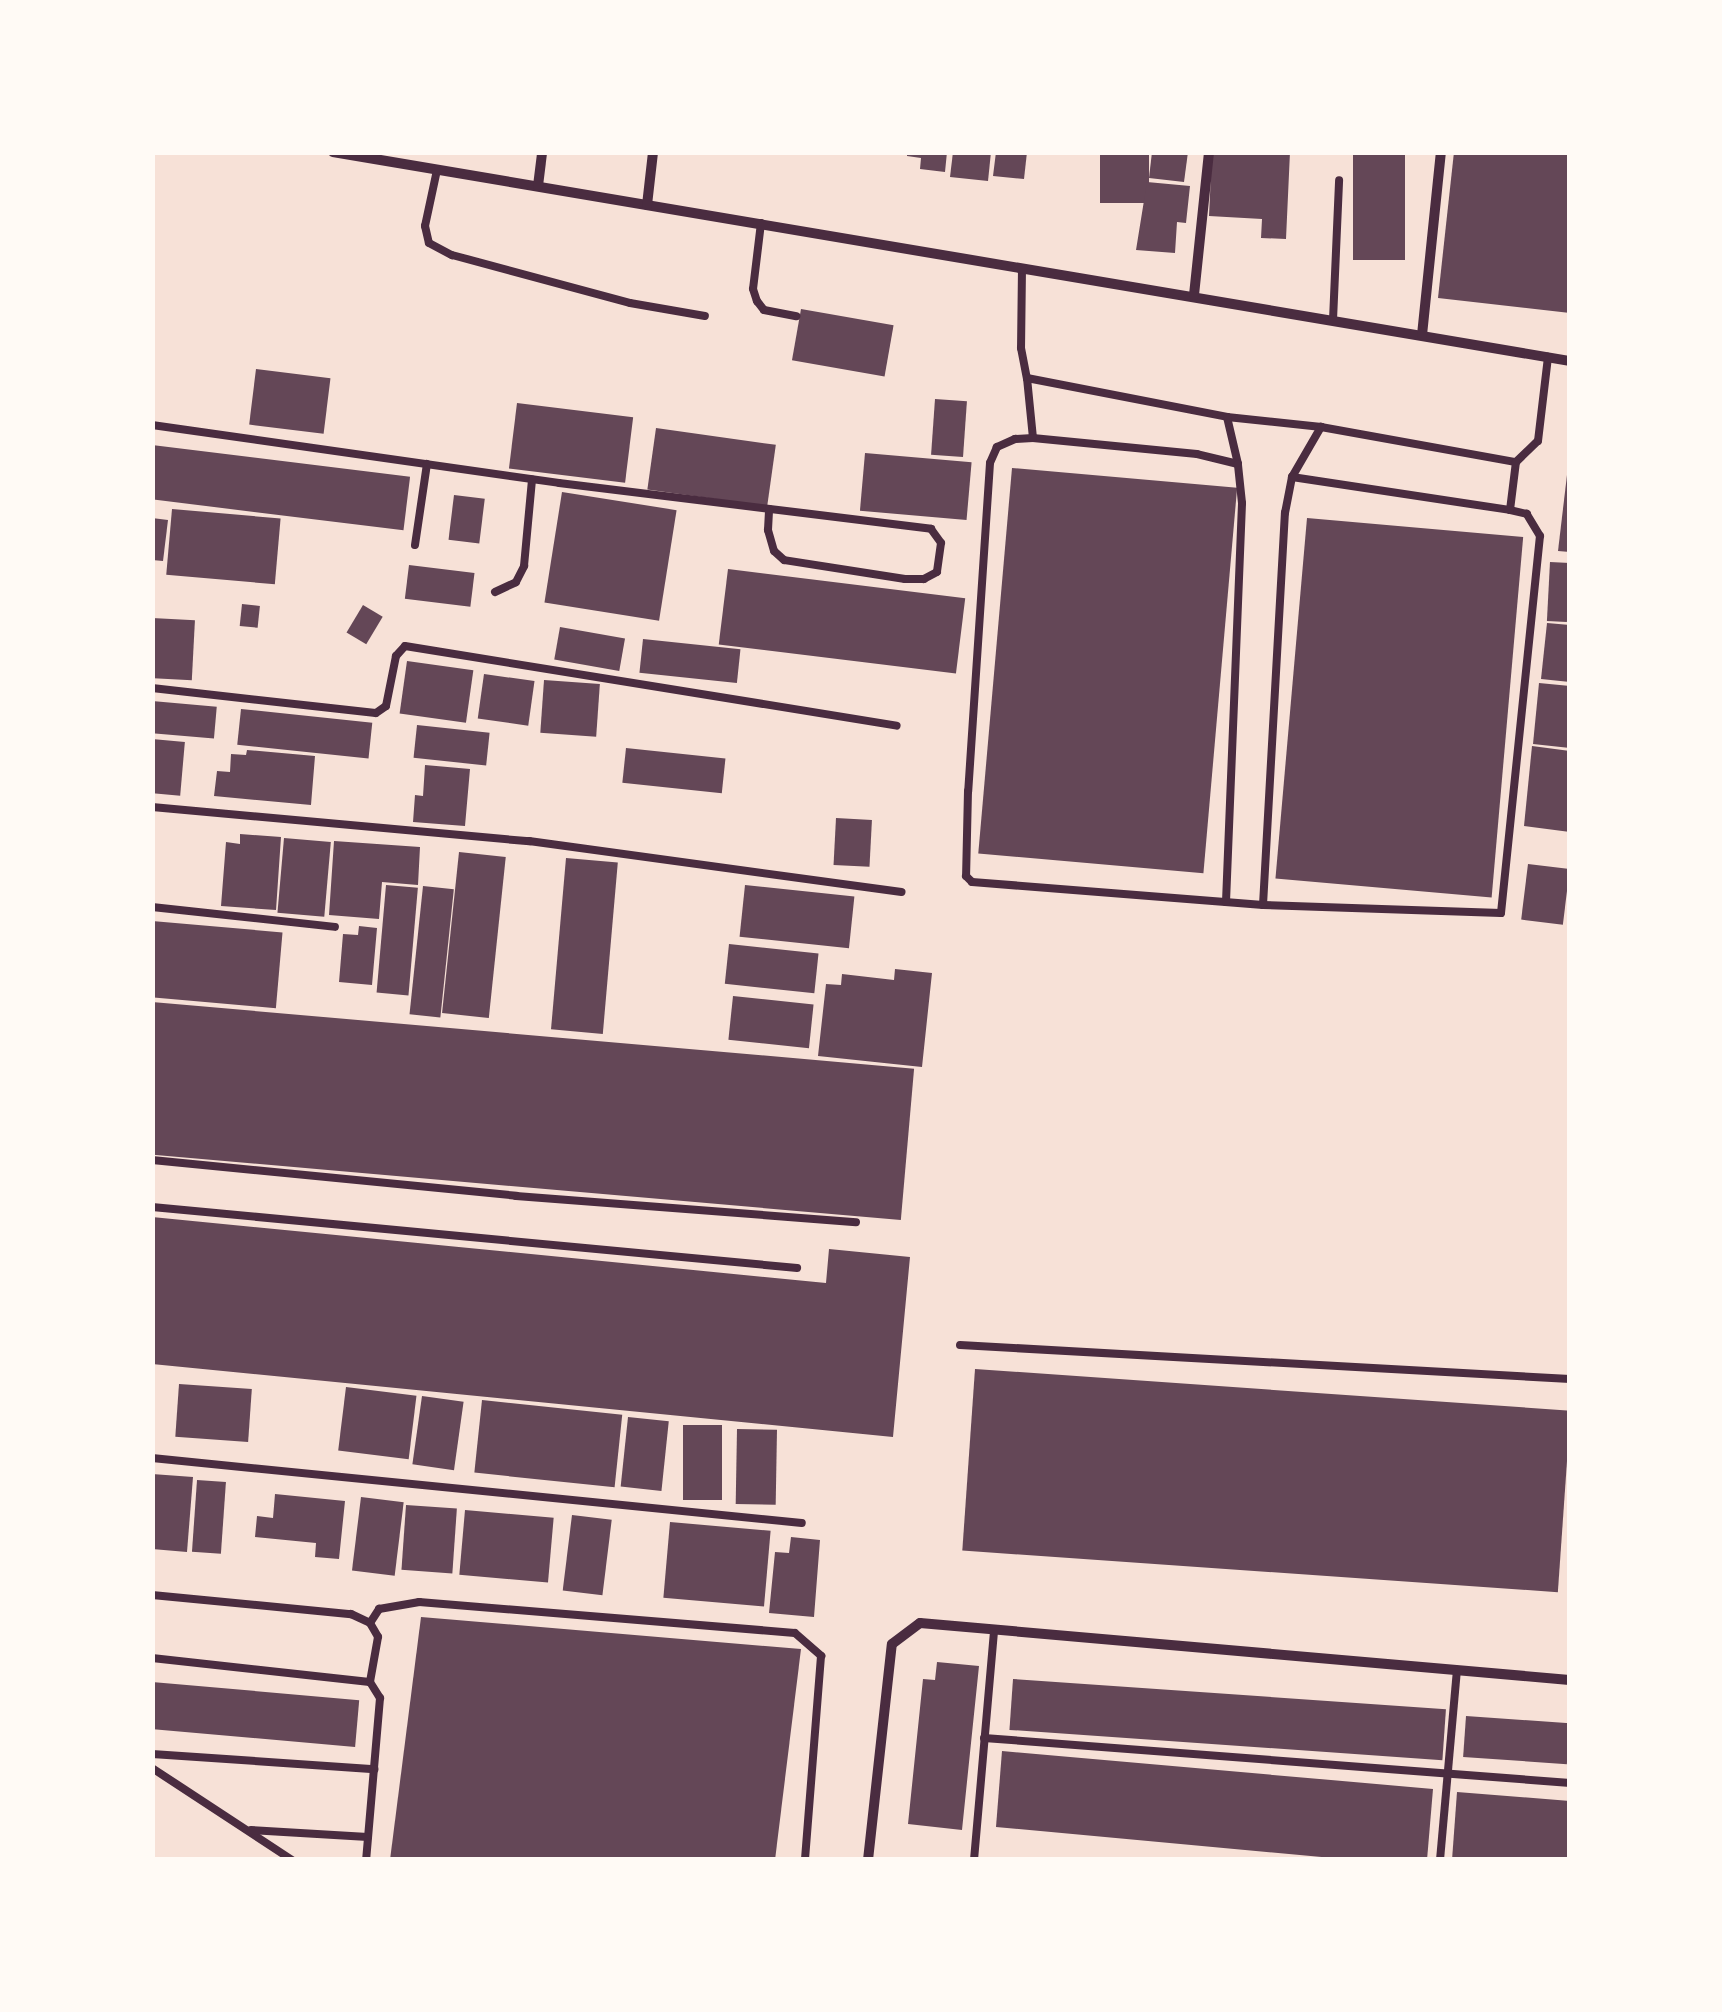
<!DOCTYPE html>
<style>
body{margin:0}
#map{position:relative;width:1722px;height:2012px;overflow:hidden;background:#f7e1d7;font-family:"Asap Condensed",sans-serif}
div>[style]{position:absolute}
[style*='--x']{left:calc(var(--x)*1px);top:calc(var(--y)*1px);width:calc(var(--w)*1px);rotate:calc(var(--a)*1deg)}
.building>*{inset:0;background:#644757;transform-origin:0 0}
.service>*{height:8px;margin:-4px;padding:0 4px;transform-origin:4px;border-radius:4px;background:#4a2c40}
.minor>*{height:10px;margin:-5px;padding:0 5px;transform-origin:5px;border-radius:5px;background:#4a2c40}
span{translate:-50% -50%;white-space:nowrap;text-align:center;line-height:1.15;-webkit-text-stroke:10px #fffaf5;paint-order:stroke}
.frame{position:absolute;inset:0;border:155px solid #fffaf5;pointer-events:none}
</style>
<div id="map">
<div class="building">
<i style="clip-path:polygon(907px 152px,947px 152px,945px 172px,920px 169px,921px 158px,907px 156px)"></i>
<i style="clip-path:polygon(953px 152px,991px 152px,988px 181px,950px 177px)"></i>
<i style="clip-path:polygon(996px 152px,1027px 152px,1024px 179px,993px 176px)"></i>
<i style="left:1100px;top:152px;width:49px;height:51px"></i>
<i style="clip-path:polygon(1152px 152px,1188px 152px,1184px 182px,1149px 178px)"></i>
<i style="clip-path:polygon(1212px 152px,1290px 152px,1286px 239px,1261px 238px,1262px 219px,1209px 216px)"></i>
<i style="left:1353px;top:152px;width:52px;height:108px"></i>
<i style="clip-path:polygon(1454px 152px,1570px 152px,1570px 313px,1438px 298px)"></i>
<i style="clip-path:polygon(1147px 182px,1190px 186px,1186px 223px,1177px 222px,1175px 253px,1136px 250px)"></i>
<i style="left:801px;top:309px;width:94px;height:52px;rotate:10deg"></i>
<i style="left:256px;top:369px;width:75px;height:56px;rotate:7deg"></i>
<i style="left:935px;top:399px;width:32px;height:56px;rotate:4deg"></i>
<i style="left:517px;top:403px;width:117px;height:66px;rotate:7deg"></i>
<i style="left:656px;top:428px;width:121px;height:62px;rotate:8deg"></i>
<i style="left:152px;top:445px;width:260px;height:54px;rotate:7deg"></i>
<i style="left:865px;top:453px;width:107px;height:58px;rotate:5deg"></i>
<i style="left:1012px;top:468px;width:226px;height:387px;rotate:5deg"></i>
<i style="clip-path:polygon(1567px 475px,1570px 476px,1570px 552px,1558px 551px)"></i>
<i style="left:562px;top:492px;width:116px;height:112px;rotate:9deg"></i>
<i style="left:454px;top:495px;width:31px;height:45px;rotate:7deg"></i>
<i style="left:172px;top:509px;width:109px;height:66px;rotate:5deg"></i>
<i style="clip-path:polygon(152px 518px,168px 520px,163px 561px,152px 560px)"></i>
<i style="left:1307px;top:518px;width:217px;height:362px;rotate:5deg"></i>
<i style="left:1550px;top:562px;width:20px;height:59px;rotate:3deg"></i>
<i style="left:409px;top:565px;width:66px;height:34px;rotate:7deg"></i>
<i style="left:728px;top:569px;width:239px;height:76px;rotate:7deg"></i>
<i style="left:242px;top:604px;width:18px;height:22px;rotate:6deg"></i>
<i style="left:363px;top:605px;width:23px;height:32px;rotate:31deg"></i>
<i style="left:152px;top:618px;width:43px;height:60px;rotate:3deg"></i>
<i style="clip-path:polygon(1547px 623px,1570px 625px,1570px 682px,1541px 679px)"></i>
<i style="left:560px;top:627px;width:66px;height:33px;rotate:10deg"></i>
<i style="left:643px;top:639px;width:98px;height:34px;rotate:6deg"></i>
<i style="left:407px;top:661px;width:67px;height:53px;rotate:8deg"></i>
<i style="left:484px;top:674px;width:51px;height:45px;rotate:8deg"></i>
<i style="left:544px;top:680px;width:56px;height:53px;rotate:4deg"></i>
<i style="clip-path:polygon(1539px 683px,1570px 686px,1570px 748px,1533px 744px)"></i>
<i style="left:152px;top:701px;width:65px;height:32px;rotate:5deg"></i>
<i style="left:241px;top:709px;width:132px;height:36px;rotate:6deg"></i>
<i style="left:417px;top:725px;width:73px;height:33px;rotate:6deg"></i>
<i style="left:152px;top:739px;width:33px;height:54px;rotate:5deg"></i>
<i style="clip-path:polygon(1532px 746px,1570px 751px,1570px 832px,1524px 826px)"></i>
<i style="left:626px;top:748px;width:100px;height:35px;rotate:6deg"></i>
<i style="clip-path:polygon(247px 750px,315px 756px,311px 805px,214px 796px,217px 771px,230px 772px,231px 754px,246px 755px)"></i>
<i style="clip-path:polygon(425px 765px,470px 769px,465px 826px,413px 822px,415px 795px,423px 796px)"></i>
<i style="left:836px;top:818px;width:36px;height:47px;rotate:3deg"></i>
<i style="clip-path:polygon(240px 834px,281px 837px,276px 910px,221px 906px,226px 842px,240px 844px)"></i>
<i style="left:284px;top:838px;width:47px;height:75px;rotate:5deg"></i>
<i style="clip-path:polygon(334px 841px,420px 847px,418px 885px,382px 882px,379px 919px,329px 915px)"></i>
<i style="left:459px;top:852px;width:47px;height:162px;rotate:6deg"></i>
<i style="left:566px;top:858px;width:52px;height:172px;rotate:5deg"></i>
<i style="left:1528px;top:864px;width:42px;height:56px;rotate:7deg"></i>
<i style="left:386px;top:885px;width:32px;height:108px;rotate:5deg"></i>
<i style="left:745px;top:885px;width:110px;height:52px;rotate:6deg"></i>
<i style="left:423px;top:886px;width:31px;height:129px;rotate:6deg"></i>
<i style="left:152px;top:921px;width:131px;height:76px;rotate:5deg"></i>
<i style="clip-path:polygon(359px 926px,377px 928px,372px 985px,339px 982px,343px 934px,358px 935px)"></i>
<i style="left:729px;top:944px;width:90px;height:40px;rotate:6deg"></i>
<i style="clip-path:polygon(895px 969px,932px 973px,922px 1067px,818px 1056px,826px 984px,841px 985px,842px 974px,894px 980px)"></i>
<i style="left:733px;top:996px;width:81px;height:44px;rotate:6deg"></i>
<i style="left:152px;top:1002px;width:765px;height:152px;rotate:5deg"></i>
<i style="clip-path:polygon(152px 1217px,826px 1283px,829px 1249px,910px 1257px,893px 1437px,152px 1364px)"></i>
<i style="left:975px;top:1369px;width:597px;height:182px;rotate:4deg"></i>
<i style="left:179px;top:1384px;width:73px;height:53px;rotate:4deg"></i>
<i style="left:346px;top:1387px;width:71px;height:64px;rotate:7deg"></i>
<i style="left:422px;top:1396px;width:42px;height:69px;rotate:8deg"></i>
<i style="left:482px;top:1400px;width:141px;height:73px;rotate:6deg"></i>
<i style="left:628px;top:1417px;width:41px;height:70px;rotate:6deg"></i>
<i style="left:683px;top:1425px;width:39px;height:75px"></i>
<i style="left:737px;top:1429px;width:40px;height:75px;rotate:1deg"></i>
<i style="clip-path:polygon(152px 1474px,193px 1477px,187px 1552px,152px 1549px)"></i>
<i style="left:197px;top:1480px;width:29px;height:72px;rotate:4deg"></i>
<i style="clip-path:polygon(275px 1494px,345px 1501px,339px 1559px,315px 1557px,316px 1543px,255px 1537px,257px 1516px,273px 1518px)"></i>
<i style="left:361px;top:1497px;width:43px;height:74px;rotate:7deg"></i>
<i style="left:406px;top:1505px;width:51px;height:65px;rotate:4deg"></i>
<i style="left:465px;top:1510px;width:89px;height:65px;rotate:5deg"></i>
<i style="left:572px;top:1515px;width:40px;height:76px;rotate:7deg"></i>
<i style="left:670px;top:1522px;width:101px;height:76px;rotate:5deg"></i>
<i style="clip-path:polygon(791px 1537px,820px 1540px,814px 1617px,769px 1613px,775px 1552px,789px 1553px)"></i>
<i style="clip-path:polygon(421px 1617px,801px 1649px,775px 1860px,390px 1860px)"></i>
<i style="clip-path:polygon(937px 1662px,979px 1666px,962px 1830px,908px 1824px,923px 1679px,935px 1680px)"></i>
<i style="left:1013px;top:1679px;width:434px;height:51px;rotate:4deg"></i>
<i style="left:152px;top:1682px;width:208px;height:47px;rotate:5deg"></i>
<i style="left:1466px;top:1716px;width:104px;height:41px;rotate:4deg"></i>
<i style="clip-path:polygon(1002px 1751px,1433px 1789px,1427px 1860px,1354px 1860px,996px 1827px)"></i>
<i style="clip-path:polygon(1457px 1792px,1570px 1801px,1570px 1860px,1452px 1860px)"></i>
</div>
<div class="service">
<i style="--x:437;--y:170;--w:57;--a:102.1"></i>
<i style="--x:425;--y:226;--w:17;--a:77"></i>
<i style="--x:429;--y:243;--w:26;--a:28"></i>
<i style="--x:452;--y:255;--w:184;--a:15.1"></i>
<i style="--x:630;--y:303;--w:76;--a:9.8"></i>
<i style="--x:761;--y:223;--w:66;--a:96.9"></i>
<i style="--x:753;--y:289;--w:13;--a:72"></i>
<i style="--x:757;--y:301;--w:11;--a:52"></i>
<i style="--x:764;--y:310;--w:33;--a:11"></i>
<i style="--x:1022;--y:268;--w:80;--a:90.7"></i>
<i style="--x:1021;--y:348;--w:31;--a:79"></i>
<i style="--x:1027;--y:378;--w:204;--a:11"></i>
<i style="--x:1227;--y:417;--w:95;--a:6.1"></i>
<i style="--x:1321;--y:427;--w:198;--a:10.2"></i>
<i style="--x:1516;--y:462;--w:30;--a:-44"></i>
<i style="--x:1538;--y:441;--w:85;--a:-83.2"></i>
<i style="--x:1333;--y:320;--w:140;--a:-87.5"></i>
<i style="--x:1027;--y:378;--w:60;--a:84.3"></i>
<i style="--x:1227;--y:417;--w:48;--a:76.8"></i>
<i style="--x:1238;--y:464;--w:42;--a:-166.3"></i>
<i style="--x:1197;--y:454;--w:165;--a:-174.4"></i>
<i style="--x:1033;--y:438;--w:18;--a:177"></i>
<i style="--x:1015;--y:439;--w:20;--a:156"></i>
<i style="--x:997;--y:447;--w:17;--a:114"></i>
<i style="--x:990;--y:463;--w:329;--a:93.8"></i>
<i style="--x:968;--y:791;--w:85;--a:91.3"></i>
<i style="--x:966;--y:876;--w:8;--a:45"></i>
<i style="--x:972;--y:882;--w:292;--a:4.5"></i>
<i style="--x:1263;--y:905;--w:238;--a:1.9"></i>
<i style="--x:1501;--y:913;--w:379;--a:-84.1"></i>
<i style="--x:1540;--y:536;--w:26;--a:-121"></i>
<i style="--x:1527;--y:514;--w:17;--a:-167"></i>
<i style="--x:1510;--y:510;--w:48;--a:-82.9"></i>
<i style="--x:152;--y:425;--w:411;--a:8.1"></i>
<i style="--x:559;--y:483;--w:375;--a:7"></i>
<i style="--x:931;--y:529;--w:17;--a:54"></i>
<i style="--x:941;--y:543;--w:29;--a:98"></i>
<i style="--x:937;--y:572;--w:15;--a:152"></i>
<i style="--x:924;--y:579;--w:19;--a:180"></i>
<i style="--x:905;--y:579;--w:122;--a:-171.1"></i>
<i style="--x:784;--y:560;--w:13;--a:-138"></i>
<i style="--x:774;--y:551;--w:22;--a:-106"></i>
<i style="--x:768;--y:530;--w:21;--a:-87"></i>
<i style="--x:1292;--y:477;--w:58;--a:-59.9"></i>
<i style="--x:415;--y:545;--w:82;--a:-81.6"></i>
<i style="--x:495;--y:592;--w:23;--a:-25"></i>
<i style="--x:516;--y:582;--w:18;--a:-63"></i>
<i style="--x:524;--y:566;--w:87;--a:-84.7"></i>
<i style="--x:152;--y:688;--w:225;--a:6.4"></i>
<i style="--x:376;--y:713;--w:12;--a:-35"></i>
<i style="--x:386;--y:706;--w:51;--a:-78.7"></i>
<i style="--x:396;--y:656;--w:13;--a:-48"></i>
<i style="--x:405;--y:646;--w:498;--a:9.2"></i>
<i style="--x:152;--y:807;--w:379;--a:5.2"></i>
<i style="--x:529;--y:841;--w:376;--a:7.8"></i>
<i style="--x:1226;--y:902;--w:399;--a:-87.7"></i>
<i style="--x:1242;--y:503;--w:39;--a:-96"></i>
<i style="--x:1263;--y:905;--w:393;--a:-86.8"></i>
<i style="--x:1285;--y:513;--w:37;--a:-79"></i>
<i style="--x:1292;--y:477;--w:220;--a:8.6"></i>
<i style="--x:152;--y:907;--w:184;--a:6.2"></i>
<i style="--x:152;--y:1160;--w:366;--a:5.6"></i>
<i style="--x:516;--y:1196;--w:341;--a:4.4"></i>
<i style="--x:152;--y:1207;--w:648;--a:5.4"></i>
<i style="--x:960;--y:1345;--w:611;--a:3.19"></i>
<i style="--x:152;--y:1458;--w:653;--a:5.71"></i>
<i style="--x:152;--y:1595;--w:200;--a:5.5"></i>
<i style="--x:351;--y:1614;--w:21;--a:25"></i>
<i style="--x:370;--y:1623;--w:16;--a:60"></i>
<i style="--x:378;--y:1637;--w:46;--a:100.1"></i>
<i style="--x:370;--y:1623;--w:17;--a:-57"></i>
<i style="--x:379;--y:1609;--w:41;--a:-9.9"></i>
<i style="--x:419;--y:1602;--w:377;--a:4.7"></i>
<i style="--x:795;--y:1633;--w:35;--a:41"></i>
<i style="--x:821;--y:1656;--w:205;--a:94.5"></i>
<i style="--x:152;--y:1658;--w:219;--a:6.3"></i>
<i style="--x:370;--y:1682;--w:19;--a:58"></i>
<i style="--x:380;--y:1698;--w:163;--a:94.9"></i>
<i style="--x:984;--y:1738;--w:588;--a:4.39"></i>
<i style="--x:152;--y:1754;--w:223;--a:3.9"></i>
<i style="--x:152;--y:1768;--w:168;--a:33.3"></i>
<i style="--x:251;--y:1830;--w:117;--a:3.4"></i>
<i style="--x:974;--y:1860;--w:231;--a:-85"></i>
<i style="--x:1440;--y:1860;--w:191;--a:-84.9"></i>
</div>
<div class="minor">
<i style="--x:333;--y:152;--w:1255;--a:9.59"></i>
<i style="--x:538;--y:186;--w:34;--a:-83"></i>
<i style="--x:647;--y:205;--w:53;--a:-83.5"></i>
<i style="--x:1194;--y:295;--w:144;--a:-84"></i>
<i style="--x:1422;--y:335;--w:184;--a:-84.1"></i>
<i style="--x:868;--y:1860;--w:217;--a:-83.7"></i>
<i style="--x:892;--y:1644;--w:35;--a:-37"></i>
<i style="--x:920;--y:1623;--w:652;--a:5.01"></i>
</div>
<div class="frame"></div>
</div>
